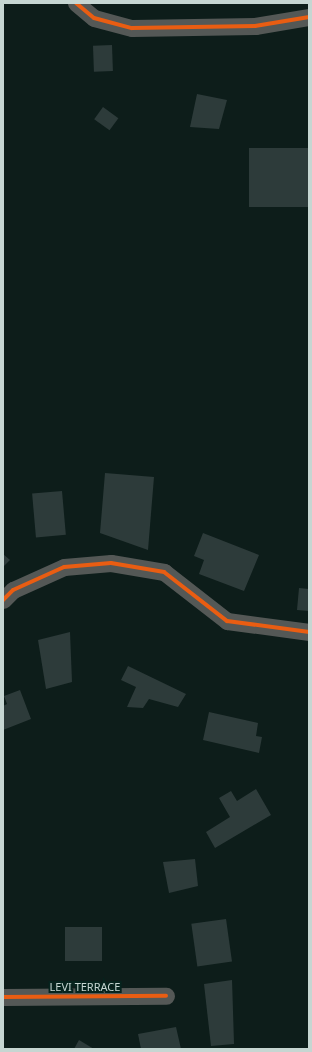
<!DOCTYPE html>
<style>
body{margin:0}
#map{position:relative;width:312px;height:1052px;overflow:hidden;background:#0d1d1a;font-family:"Noto Sans",sans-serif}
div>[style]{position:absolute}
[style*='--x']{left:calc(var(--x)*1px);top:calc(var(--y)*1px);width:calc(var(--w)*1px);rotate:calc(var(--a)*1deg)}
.building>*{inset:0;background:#2d3b3a;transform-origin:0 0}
.minor>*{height:17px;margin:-8.5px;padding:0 8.5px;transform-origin:8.5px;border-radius:8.5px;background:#545856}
.cycleway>*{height:4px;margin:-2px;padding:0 2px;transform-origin:2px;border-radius:2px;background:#e95d12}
span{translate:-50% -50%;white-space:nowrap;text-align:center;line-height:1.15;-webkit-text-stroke:4px #06241e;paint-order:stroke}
.street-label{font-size:11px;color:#c6d6d2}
.frame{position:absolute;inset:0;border:4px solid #c6d6d2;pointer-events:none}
</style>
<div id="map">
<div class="building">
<i style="left:112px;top:45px;width:26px;height:19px;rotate:88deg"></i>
<i style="clip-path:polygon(197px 94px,227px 100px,219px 129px,190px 127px)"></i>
<i style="left:103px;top:107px;width:19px;height:15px;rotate:36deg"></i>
<i style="left:249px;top:148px;width:60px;height:59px"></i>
<i style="clip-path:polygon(105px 473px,154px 477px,148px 550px,100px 533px)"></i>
<i style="left:62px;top:491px;width:44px;height:30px;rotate:85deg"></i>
<i style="clip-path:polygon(203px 533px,259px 555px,244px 591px,199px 574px,204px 560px,194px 556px)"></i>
<i style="clip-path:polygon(3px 554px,10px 560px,3px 567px)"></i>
<i style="clip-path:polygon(299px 588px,309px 589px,309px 611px,297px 610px)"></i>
<i style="clip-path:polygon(70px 632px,72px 682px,46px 689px,38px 640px)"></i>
<i style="clip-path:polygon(128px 666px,186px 694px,178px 707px,149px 699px,143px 708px,127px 707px,136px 687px,121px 680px)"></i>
<i style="clip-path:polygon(20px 690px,31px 719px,3px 730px,3px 706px,7px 704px,4px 696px)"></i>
<i style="clip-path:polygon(209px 712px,258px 723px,256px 736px,262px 737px,259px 753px,203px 740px)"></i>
<i style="clip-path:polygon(256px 789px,271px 815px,215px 848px,206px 832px,230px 817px,219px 798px,231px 791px,237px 801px)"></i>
<i style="clip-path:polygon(195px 859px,198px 886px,169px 893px,163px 862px)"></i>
<i style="left:226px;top:919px;width:43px;height:35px;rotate:82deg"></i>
<i style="left:65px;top:927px;width:37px;height:34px"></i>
<i style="clip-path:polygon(232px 980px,234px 1044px,211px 1046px,204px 984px)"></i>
<i style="clip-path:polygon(176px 1027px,181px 1049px,141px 1049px,138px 1034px)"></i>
<i style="clip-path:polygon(79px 1040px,94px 1049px,74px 1049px)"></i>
</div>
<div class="minor">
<i style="--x:76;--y:3;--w:23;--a:40"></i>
<i style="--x:94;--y:18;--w:39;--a:15"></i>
<i style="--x:132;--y:28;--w:123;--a:-0.9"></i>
<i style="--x:255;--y:26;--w:55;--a:-9.5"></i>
<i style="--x:3;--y:600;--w:14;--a:-45"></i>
<i style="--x:13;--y:590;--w:56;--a:-24.3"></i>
<i style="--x:64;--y:567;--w:47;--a:-4.9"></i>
<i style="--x:111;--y:563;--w:54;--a:9.6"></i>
<i style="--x:164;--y:572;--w:80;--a:37.9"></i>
<i style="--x:227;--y:621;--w:83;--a:7.6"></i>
<i style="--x:3;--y:997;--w:163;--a:-0.4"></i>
</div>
<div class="cycleway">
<i style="--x:76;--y:3;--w:23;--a:40"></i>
<i style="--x:94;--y:18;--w:39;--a:15"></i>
<i style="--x:132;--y:28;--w:123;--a:-0.9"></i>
<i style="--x:255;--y:26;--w:55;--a:-9.5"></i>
<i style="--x:3;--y:600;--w:14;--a:-45"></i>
<i style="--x:13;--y:590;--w:56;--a:-24.3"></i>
<i style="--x:64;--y:567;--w:47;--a:-4.9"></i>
<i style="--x:111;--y:563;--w:54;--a:9.6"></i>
<i style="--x:164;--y:572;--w:80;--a:37.9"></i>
<i style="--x:227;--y:621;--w:83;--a:7.6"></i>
<i style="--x:3;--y:997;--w:163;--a:-0.4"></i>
</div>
<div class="street-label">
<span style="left:85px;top:987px">LEVI TERRACE</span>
</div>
<div class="frame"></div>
</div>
